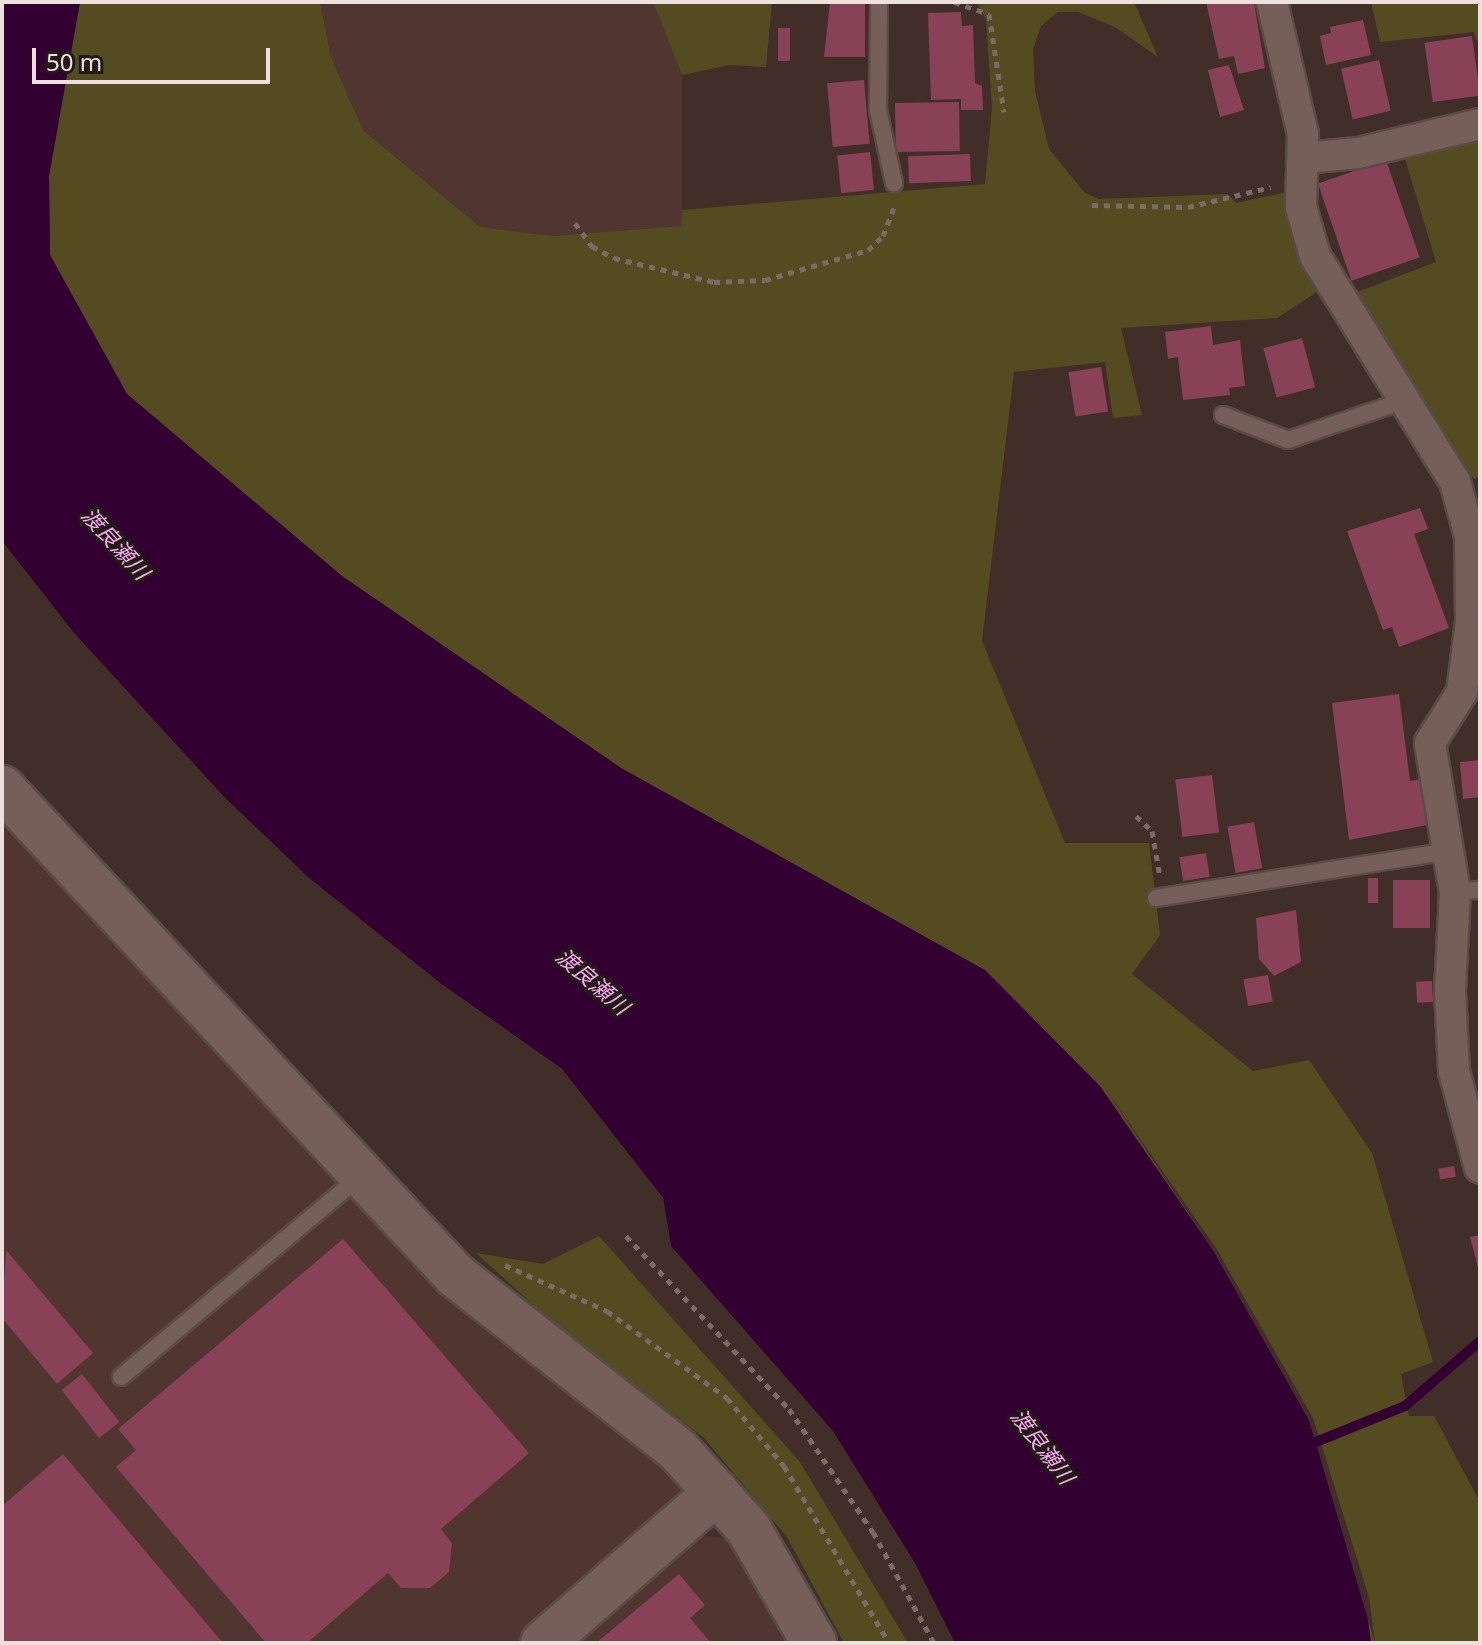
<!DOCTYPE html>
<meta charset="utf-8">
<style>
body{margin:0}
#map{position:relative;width:1482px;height:1645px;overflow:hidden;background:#422e29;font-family:"Noto Sans","Noto Sans JP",sans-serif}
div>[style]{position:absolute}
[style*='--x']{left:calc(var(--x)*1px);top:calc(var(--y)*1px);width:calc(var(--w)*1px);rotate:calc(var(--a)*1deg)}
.built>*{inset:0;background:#503530}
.green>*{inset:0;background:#544b21}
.water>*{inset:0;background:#320031}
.pier>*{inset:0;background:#422e29}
.stream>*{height:10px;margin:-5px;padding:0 5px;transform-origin:5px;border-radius:5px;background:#320031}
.building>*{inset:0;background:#894158;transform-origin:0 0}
.path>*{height:5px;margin-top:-2.5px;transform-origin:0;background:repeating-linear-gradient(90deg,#7c6a66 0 6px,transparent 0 12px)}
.roads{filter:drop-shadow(2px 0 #5b4b46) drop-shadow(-2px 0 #5b4b46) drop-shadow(0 2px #5b4b46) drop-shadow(0 -2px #5b4b46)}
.lane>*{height:16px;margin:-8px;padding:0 8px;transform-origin:8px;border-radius:8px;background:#765f59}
.street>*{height:30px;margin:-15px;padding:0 15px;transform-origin:15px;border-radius:15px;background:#765f59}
.secondary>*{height:44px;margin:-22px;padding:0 22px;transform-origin:22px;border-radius:22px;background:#765f59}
span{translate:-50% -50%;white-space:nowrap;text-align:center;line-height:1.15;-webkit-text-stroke:6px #221916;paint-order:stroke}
.water-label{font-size:22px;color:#f7a8f1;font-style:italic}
.frame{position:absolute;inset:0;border:4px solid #eee0dd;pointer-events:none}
.scale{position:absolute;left:32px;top:48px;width:238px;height:36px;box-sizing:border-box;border:4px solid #eee0dd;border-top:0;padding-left:10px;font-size:24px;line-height:28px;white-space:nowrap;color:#eee0dd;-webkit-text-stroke:6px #221916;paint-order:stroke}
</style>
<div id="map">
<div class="built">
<i style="clip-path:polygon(320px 2px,653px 2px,682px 75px,682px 226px,552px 236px,480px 227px,363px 130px,331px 57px)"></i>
<i style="clip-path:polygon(2px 821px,437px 1284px,680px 1482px,678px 1506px,520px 1643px,2px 1643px)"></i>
<i style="clip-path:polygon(703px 1536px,730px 1538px,791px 1643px,577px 1643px)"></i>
</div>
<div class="green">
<i style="clip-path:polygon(80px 2px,320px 2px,331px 57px,363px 130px,480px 227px,552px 236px,681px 226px,682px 210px,985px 184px,992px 108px,986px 20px,977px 2px,1134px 2px,1158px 57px,1115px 27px,1078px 12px,1058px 12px,1041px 26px,1033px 49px,1035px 91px,1049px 149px,1085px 193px,1099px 199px,1228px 194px,1236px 203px,1287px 192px,1305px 272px,1317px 292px,1277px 318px,1121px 328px,1142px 415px,1113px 418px,1105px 362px,1014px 372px,982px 641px,1065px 843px,1149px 843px,1160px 935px,1132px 974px,1253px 1071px,1309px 1060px,1372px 1153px,1433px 1362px,1401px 1374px,1409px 1416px,1434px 1416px,1480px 1502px,1480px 1643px,1371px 1643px,1365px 1599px,1213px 1250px,621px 768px,342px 576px,127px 394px,50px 255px,49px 176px)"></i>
<i style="clip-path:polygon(653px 2px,772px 2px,766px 67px,730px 65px,682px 75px)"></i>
<i style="clip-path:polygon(1371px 2px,1480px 2px,1480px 50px,1474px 32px,1380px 42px)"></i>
<i style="clip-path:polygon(1480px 134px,1480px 477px,1474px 479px,1352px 294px,1436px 262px,1403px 152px)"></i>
<i style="clip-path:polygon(599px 1236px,800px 1462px,908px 1643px,844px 1643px,787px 1537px,704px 1438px,550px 1320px,476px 1253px,543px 1264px)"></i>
</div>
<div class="water">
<i style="clip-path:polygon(2px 2px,80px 2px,49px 176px,50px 255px,127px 394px,342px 576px,621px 768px,985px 970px,1100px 1086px,1213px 1250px,1309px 1420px,1365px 1599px,1371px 1643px,955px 1643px,915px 1563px,833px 1431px,671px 1246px,663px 1198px,562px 1069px,440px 983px,309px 878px,225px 798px,74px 633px,2px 541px)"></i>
</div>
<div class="pier">
<i style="clip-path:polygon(2px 541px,74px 633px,225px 798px,309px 878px,440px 983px,562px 1069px,663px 1198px,671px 1246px,659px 1200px,560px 1072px,438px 987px,307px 881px,223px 801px,71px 636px,9px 560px)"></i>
<i style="clip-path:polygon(1100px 1081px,1216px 1248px,1313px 1418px,1369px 1597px,1375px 1643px,1309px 1420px,1213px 1250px)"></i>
</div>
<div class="stream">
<i style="--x:1306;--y:1446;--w:107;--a:-22"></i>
<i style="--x:1405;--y:1406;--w:99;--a:-40.9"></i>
</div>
<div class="building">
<i style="clip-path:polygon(830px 2px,865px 2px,865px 57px,824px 57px)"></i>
<i style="clip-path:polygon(1206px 2px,1254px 2px,1265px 68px,1238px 74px,1234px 56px,1219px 59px)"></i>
<i style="clip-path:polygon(961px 12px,962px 26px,973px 25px,975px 83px,982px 86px,983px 110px,961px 110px,961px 99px,931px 100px,928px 13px)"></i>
<i style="clip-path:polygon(1363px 20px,1371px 55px,1326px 65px,1320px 36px,1331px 33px,1330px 27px)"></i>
<i style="left:778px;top:28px;width:12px;height:33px"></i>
<i style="left:1472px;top:36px;width:60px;height:48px;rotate:82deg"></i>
<i style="left:1379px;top:60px;width:52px;height:39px;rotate:77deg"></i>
<i style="clip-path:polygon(1229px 65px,1244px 110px,1220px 117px,1208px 70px)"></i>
<i style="left:864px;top:80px;width:64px;height:37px;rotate:85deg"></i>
<i style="left:959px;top:102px;width:49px;height:64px;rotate:89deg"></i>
<i style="left:870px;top:152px;width:38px;height:33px;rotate:84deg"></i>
<i style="left:970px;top:154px;width:27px;height:62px;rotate:88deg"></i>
<i style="left:1386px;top:160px;width:103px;height:72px;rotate:71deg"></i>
<i style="clip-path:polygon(1211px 326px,1213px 345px,1240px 340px,1245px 386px,1229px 388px,1230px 395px,1183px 400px,1178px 357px,1168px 359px,1165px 332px)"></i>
<i style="left:1302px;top:338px;width:51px;height:40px;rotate:75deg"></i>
<i style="left:1101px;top:367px;width:45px;height:33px;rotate:81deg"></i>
<i style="clip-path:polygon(1420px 508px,1428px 529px,1414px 534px,1449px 628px,1399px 647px,1392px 627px,1383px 630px,1347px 531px)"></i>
<i style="clip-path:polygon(1399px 694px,1410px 781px,1422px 779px,1427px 825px,1349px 840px,1332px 703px)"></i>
<i style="clip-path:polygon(1480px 760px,1480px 797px,1463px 799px,1460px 762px)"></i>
<i style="left:1212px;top:775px;width:58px;height:37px;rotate:83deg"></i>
<i style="left:1254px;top:822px;width:47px;height:27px;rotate:80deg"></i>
<i style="left:1206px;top:853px;width:24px;height:27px;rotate:81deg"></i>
<i style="left:1368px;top:878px;width:10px;height:25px"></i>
<i style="left:1393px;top:880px;width:37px;height:48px"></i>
<i style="clip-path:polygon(1296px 910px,1301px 962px,1274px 976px,1259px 959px,1256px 918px)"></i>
<i style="left:1268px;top:975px;width:27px;height:25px;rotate:80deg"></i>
<i style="left:1432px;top:981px;width:21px;height:16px;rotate:87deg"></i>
<i style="left:1454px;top:1166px;width:11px;height:16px;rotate:80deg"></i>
<i style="clip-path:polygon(1480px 1235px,1480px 1271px,1479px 1271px,1470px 1237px)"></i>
<i style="clip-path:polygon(343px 1239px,529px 1453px,441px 1529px,452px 1543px,449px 1572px,430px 1588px,401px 1588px,388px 1573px,307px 1643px,266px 1643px,116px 1467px,136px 1450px,118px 1429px)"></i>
<i style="clip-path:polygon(6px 1250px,93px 1353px,57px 1384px,2px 1318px)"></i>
<i style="left:82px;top:1374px;width:61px;height:26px;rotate:52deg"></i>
<i style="clip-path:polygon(63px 1454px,223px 1643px,2px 1643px,2px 1506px)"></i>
<i style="clip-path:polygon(679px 1574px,705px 1605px,690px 1618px,711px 1643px,596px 1643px)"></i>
</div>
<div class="path">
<i style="--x:954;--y:2;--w:37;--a:19"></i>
<i style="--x:989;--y:14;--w:99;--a:81.3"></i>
<i style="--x:1092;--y:205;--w:96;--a:1.2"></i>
<i style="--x:1188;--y:207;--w:85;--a:-13.5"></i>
<i style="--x:575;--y:223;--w:29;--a:54"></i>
<i style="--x:592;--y:246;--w:25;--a:29"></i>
<i style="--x:614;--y:258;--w:103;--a:13.5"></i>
<i style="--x:714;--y:282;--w:51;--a:-2.2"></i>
<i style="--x:765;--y:280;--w:107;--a:-16.2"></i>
<i style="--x:868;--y:250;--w:21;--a:-43"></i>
<i style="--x:883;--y:236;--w:34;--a:-69"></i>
<i style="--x:1136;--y:816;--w:22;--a:43"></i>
<i style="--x:1152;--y:831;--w:47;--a:80.1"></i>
<i style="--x:626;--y:1236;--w:238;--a:46.7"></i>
<i style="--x:789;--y:1409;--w:149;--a:55.7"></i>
<i style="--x:873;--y:1532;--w:127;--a:61.2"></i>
<i style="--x:505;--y:1265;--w:112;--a:24.3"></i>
<i style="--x:607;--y:1311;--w:148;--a:35.9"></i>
<i style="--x:727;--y:1398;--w:89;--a:50"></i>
<i style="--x:784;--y:1466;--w:206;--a:59.3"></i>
</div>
<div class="roads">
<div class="lane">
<i style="--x:879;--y:2;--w:108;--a:90.5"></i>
<i style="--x:878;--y:110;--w:75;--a:77.6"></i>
<i style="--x:1223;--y:415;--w:70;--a:21"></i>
<i style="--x:1288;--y:440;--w:125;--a:-18.7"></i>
<i style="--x:1455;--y:892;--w:25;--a:-5"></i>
<i style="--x:1156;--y:898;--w:298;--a:-9.1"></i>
<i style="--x:121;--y:1377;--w:311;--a:-40"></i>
</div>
<div class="street">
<i style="--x:1272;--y:2;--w:136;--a:76.8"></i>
<i style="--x:1303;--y:134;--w:73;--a:91.6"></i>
<i style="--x:1301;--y:207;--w:51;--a:74.1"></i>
<i style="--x:1315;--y:256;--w:266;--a:58.2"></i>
<i style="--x:1455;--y:482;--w:56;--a:74.5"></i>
<i style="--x:1470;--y:536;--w:86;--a:89.3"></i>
<i style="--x:1471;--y:622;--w:71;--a:97.3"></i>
<i style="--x:1462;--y:692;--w:60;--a:122.1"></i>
<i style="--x:1430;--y:743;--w:151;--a:80.5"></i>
<i style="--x:1455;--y:892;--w:98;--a:92.9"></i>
<i style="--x:1450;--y:990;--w:81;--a:87.2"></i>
<i style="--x:1454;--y:1071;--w:100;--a:75"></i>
<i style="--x:1304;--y:158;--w:54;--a:-5.3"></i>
<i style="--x:1358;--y:153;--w:125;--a:-13.4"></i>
</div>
<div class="secondary">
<i style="--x:2;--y:788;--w:665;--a:47.07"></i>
<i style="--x:455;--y:1275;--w:282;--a:38.1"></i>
<i style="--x:677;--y:1449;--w:106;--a:48.1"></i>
<i style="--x:748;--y:1528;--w:133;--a:60.1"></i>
<i style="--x:543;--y:1643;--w:230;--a:-41"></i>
</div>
</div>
<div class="water-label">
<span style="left:116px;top:543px;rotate:48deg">渡良瀬川</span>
<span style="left:593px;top:981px;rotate:41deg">渡良瀬川</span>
<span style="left:1043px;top:1446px;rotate:53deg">渡良瀬川</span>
</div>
<div class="frame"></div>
<div class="scale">50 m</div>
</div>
